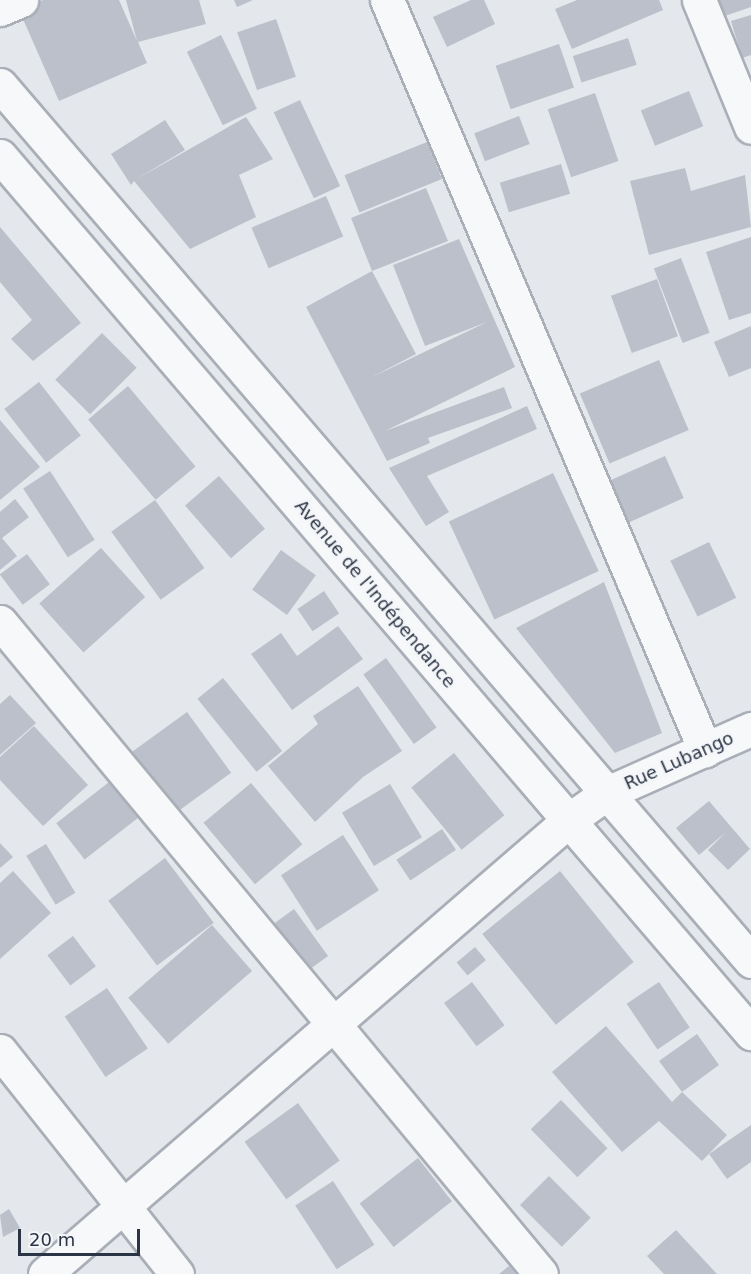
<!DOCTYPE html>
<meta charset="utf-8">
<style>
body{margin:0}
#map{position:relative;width:751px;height:1274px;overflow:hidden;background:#e4e7ec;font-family:"DejaVu Sans",sans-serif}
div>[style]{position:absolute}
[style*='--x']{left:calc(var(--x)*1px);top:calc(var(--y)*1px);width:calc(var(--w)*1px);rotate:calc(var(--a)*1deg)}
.building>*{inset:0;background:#bbc0ca;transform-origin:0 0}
.roads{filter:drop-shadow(2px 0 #a9aeb7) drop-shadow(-2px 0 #a9aeb7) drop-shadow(0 2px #a9aeb7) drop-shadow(0 -2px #a9aeb7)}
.minor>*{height:33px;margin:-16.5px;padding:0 16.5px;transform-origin:16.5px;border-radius:16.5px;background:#f7f8fa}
span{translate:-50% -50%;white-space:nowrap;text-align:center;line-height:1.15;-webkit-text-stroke:6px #f4f6f9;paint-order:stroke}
.street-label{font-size:18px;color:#2b3445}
.scale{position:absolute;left:18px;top:1229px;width:122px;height:27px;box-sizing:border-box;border:3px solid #2b3445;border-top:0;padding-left:8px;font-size:18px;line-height:21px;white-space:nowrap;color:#2b3445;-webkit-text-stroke:4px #f4f6f9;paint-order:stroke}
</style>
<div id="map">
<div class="building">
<i style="clip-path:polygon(43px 0,119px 0,137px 41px,126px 0,199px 0,206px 24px,138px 42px,147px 63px,59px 101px,19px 10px)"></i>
<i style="clip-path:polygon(234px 0,253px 0,237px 7px)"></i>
<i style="clip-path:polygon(471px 0,484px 0,495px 24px,447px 47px,433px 17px)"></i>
<i style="clip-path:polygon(577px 0,659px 0,663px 10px,572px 49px,555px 9px)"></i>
<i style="clip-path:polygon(713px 0,751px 0,751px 7px,719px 18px)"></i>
<i style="clip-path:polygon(751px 15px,751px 55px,742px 58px,731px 21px)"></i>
<i style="left:276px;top:19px;width:61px;height:41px;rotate:71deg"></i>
<i style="left:221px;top:35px;width:82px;height:38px;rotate:64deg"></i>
<i style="left:628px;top:38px;width:28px;height:58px;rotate:72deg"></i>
<i style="left:559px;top:44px;width:46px;height:67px;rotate:71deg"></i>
<i style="left:689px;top:91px;width:38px;height:52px;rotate:68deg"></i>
<i style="left:595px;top:93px;width:72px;height:50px;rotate:71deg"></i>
<i style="left:300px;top:100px;width:95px;height:29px;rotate:65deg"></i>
<i style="left:519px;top:116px;width:30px;height:48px;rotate:69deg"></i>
<i style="clip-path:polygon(246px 117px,273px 159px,239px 175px,256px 217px,190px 249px,134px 181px,131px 185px,111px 154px,165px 120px,185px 150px,135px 180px)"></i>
<i style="left:427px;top:142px;width:40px;height:89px;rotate:68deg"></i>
<i style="left:561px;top:164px;width:31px;height:64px;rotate:73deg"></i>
<i style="clip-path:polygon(685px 168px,691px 191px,745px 175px,751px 227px,649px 255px,630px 181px)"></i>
<i style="clip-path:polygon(426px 188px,448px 241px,372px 271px,416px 354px,370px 378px,487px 322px,425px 346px,393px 265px,459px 239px,515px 367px,385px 431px,504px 387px,512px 408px,428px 438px,430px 443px,387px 461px,306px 307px,372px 271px,351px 218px)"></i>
<i style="left:326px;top:196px;width:44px;height:81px;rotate:67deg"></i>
<i style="clip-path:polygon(0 227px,81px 323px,33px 361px,11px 339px,32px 320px,0 282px)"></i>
<i style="clip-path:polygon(751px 237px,751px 313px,729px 320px,706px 252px)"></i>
<i style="left:681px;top:258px;width:80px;height:29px;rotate:69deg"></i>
<i style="left:657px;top:279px;width:61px;height:49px;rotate:70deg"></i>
<i style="clip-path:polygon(751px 326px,751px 368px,729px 377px,714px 342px)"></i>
<i style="left:102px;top:333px;width:49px;height:66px;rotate:45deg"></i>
<i style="left:659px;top:360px;width:76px;height:86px;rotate:67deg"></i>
<i style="left:39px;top:382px;width:68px;height:44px;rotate:52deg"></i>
<i style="left:128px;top:386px;width:105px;height:52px;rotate:50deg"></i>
<i style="clip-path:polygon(527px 406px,537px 429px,427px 476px,449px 512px,426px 526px,389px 468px)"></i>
<i style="clip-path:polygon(0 420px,40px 467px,0 500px)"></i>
<i style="left:665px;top:456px;width:46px;height:64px;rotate:66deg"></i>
<i style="left:50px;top:471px;width:82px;height:32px;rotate:57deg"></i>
<i style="left:553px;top:473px;width:108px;height:115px;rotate:65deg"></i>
<i style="left:219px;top:476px;width:70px;height:45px;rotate:49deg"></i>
<i style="clip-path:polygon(15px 499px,29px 517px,2px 538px,17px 556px,0 570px,0 512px)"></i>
<i style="left:155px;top:500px;width:84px;height:54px;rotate:54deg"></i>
<i style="left:709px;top:542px;width:62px;height:43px;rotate:64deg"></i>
<i style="left:101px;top:548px;width:66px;height:83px;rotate:48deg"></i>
<i style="left:281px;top:550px;width:43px;height:49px;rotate:36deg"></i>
<i style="left:27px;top:554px;width:38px;height:34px;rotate:53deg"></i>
<i style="clip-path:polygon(604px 582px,662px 733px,615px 753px,516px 628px)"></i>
<i style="left:324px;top:591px;width:27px;height:32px;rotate:56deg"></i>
<i style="clip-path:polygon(338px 626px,363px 659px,292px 710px,251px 654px,281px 633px,297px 656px)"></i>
<i style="left:386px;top:658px;width:86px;height:28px;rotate:54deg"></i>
<i style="left:223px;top:678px;width:94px;height:33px;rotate:51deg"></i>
<i style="clip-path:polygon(358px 686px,402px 751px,363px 777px,315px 822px,268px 766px,318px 724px,313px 716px)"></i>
<i style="clip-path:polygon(10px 695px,36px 723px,0 755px,0 704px)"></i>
<i style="left:187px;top:712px;width:75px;height:69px;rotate:54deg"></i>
<i style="clip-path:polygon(34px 726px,88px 785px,43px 826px,0 780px,0 757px)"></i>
<i style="left:454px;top:753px;width:80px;height:55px;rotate:51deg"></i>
<i style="left:113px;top:779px;width:46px;height:72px;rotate:52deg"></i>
<i style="left:251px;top:783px;width:80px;height:62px;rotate:50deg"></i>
<i style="left:390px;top:784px;width:62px;height:56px;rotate:59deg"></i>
<i style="clip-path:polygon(709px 801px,750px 849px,728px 870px,708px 850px,726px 832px,699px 855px,676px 828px)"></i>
<i style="left:442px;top:829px;width:25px;height:55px;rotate:56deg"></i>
<i style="left:343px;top:835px;width:66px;height:74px;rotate:57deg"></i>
<i style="clip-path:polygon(0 843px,13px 857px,0 868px)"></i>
<i style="left:46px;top:844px;width:57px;height:23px;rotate:59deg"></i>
<i style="left:165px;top:858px;width:81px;height:71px;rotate:53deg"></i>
<i style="clip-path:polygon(13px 871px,51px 913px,0 959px,0 883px)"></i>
<i style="left:560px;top:871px;width:117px;height:100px;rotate:51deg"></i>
<i style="left:294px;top:909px;width:58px;height:39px;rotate:54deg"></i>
<i style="left:212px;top:925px;width:61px;height:111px;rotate:49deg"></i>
<i style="left:73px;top:936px;width:38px;height:32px;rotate:53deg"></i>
<i style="left:475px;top:947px;width:17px;height:24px;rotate:50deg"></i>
<i style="left:472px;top:982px;width:54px;height:35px;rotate:53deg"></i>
<i style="left:659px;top:982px;width:55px;height:39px;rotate:56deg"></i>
<i style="left:107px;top:988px;width:73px;height:51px;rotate:56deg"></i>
<i style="clip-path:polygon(606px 1026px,672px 1102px,682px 1092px,659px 1061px,697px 1034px,719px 1065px,682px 1092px,727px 1135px,702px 1161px,659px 1121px,622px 1152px,552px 1072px)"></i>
<i style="left:561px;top:1100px;width:67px;height:42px;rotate:46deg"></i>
<i style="left:298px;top:1103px;width:71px;height:66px;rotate:54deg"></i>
<i style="clip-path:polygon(751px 1125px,751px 1162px,727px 1179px,709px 1154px)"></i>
<i style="left:418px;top:1158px;width:55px;height:74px;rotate:52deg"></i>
<i style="left:549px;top:1176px;width:59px;height:41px;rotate:45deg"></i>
<i style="left:333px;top:1181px;width:76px;height:45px;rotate:57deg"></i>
<i style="clip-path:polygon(9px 1209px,20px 1228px,3px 1237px,0 1215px)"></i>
<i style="clip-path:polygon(676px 1230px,717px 1274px,664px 1274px,647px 1256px)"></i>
<i style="clip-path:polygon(509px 1266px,516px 1274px,499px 1274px)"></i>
</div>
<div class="roads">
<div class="minor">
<i style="--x:387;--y:0;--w:815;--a:67.02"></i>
<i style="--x:699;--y:0;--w:137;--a:67.7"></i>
<i style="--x:0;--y:9;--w:23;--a:-23"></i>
<i style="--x:0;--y:85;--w:1154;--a:49.39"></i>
<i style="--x:0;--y:156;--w:1155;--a:49.43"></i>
<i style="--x:0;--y:622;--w:847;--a:50.32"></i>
<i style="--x:0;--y:1051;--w:285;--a:51.6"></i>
<i style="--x:45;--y:1274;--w:693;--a:-40.91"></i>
<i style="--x:569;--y:820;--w:47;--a:-35.4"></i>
<i style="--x:607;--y:793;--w:158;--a:-24"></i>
</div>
</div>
<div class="street-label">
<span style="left:375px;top:594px;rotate:50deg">Avenue de l'Indépendance</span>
<span style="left:679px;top:761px;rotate:-24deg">Rue Lubango</span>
</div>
<div class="scale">20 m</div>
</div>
